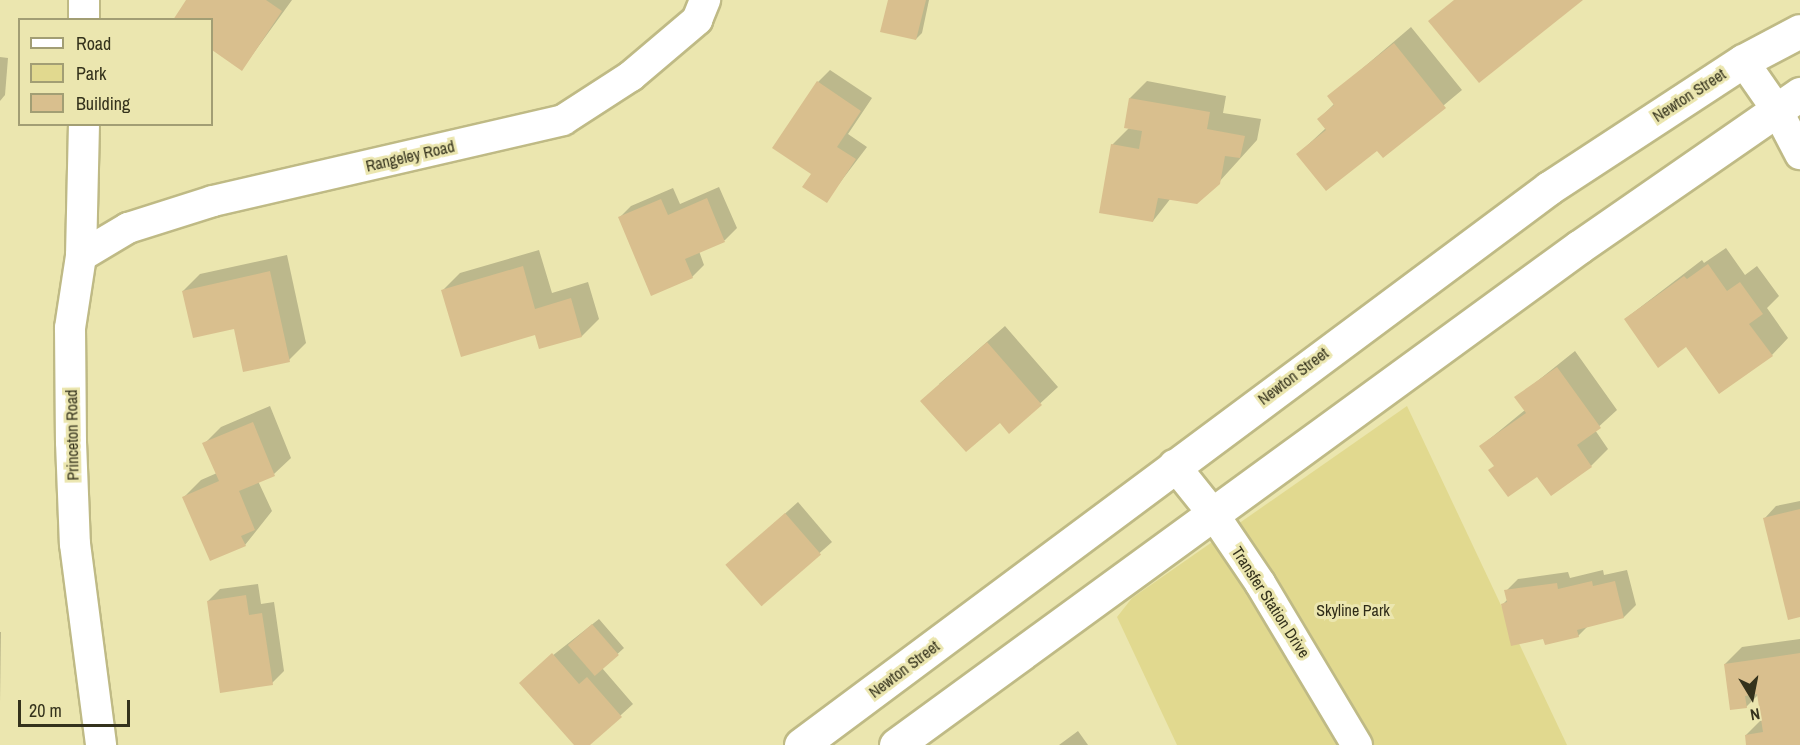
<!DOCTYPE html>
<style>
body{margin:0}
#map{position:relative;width:1800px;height:745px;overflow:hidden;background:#ebe6af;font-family:"Archivo Narrow",sans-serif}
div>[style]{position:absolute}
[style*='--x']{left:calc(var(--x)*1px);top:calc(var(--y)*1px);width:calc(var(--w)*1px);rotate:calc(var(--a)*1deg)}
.green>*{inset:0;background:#e1d98f}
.shadow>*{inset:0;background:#0003}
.building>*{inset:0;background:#d9bf8e;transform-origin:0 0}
.roads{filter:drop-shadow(2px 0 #bfba85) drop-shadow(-2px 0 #bfba85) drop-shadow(0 2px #bfba85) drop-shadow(0 -2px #bfba85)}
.street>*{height:30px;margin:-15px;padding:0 15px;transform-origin:15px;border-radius:15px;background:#fff}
.secondary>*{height:33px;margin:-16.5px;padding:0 16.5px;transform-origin:16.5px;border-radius:16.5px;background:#fff}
span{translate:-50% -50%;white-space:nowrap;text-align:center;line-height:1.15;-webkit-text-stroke:6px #ebe6af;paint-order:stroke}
.street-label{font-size:16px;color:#34321c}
.park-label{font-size:16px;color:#2e2b18}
.legend{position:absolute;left:18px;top:18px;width:195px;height:108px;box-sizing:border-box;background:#ebe6af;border:2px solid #a29e74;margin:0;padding:8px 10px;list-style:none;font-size:18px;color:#34321c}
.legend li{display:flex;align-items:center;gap:12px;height:30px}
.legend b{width:30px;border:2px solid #a29e74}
.north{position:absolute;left:1722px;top:667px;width:60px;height:60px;-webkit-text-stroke:4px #ebe6af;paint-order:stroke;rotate:170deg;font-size:16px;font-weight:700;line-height:24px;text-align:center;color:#34321c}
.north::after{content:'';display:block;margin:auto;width:21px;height:27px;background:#34321c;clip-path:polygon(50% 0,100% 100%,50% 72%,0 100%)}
.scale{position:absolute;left:18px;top:700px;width:112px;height:27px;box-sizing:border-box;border:3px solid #34321c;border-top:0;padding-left:8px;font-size:18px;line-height:21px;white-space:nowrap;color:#34321c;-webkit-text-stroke:4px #ebe6af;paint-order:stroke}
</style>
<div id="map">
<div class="green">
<i style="clip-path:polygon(1407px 406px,1567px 745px,1177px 745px,1117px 617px,1132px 598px)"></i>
</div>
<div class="shadow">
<i style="clip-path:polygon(187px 0,292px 0,242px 69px,212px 48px,212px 20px)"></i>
<i style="clip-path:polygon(889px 0,929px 0,922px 33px,916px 39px)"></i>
<i style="clip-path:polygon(1411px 27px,1462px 90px,1383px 156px,1377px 149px,1298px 154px,1326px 128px,1319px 119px,1335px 103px,1329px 97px)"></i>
<i style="clip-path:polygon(0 57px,8px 58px,5px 95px,0 101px)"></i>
<i style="clip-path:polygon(830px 70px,872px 98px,848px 134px,867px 147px,826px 201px,818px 82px)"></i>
<i style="clip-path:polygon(1147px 81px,1226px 96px,1223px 113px,1261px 119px,1257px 140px,1219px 182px,1171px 198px,1153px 221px,1112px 145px,1130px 127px,1130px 98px)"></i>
<i style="clip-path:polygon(719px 187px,737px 228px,725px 240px,699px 251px,704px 265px,692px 277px,619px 218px,631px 206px,673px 188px,680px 204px)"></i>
<i style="clip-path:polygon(1726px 248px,1745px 275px,1757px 266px,1779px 296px,1767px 308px,1788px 338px,1772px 355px,1686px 345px,1625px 319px,1702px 260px,1704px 263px)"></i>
<i style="clip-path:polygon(539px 250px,552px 293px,588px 282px,599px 319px,582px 336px,540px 347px,536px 333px,443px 290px,460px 273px)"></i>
<i style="clip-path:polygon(287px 255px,306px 343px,289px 360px,183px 291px,200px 274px)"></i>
<i style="clip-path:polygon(1005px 326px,1058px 387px,1010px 431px,1000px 420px,939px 384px)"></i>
<i style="clip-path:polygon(1575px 351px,1617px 410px,1595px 430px,1608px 449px,1591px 466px,1537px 475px,1495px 465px,1481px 446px,1525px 410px,1516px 398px)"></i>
<i style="clip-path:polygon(270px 406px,291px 458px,274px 474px,258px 481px,272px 511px,245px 545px,184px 497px,201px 480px,217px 473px,204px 444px,221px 427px)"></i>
<i style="clip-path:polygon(1800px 501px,1800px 616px,1764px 519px,1776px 506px)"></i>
<i style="clip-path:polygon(798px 502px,832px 542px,762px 604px,740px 554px)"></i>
<i style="clip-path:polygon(1603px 570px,1604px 575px,1627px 570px,1636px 605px,1624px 617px,1588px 626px,1578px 636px,1544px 637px,1503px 604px,1508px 599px,1506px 591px,1518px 579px,1568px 572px,1570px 578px)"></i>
<i style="clip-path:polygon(258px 584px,261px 604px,274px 602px,284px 671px,272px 683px,208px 601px,220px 589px)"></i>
<i style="clip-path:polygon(599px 619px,624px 648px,602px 668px,633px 704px,588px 745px,576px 745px,533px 671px)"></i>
<i style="clip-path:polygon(0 632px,1px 632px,0 703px)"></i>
<i style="clip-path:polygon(1800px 639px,1800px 745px,1748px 745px,1746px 735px,1762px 719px,1758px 695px,1746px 707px,1725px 664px,1742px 647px)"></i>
<i style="clip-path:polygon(1078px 731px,1088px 745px,1059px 745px)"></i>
</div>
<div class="building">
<i style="clip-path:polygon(186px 0,266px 0,282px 11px,242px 71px,212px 50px,212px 20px,173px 20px)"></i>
<i style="clip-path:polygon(888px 0,926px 0,916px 40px,880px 32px)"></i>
<i style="clip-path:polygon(1454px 0,1583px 0,1479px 83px,1428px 21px)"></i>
<i style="clip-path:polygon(1394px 43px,1446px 108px,1383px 158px,1377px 151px,1326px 191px,1296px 154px,1326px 130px,1317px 119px,1334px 105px,1327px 96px)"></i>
<i style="clip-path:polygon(817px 81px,861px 111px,837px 147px,856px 159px,827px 203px,802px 187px,811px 174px,772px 148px)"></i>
<i style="clip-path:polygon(1129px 98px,1210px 112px,1207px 129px,1245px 136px,1240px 158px,1225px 156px,1220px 184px,1197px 204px,1158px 198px,1153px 222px,1099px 213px,1111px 144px,1139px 149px,1142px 131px,1124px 128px)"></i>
<i style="clip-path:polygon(707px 198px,725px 242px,685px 259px,693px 278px,651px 296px,618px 217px,661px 199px,668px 215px)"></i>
<i style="clip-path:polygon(1708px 264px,1727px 291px,1740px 282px,1763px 314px,1749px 324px,1773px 356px,1719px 394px,1686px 347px,1658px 368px,1624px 319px,1684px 276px,1687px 279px)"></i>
<i style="clip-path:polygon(523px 266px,535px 309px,571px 298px,582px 337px,539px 349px,535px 335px,461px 357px,441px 290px)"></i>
<i style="clip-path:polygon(270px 271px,290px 362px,243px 372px,234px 329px,193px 338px,182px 291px)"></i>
<i style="clip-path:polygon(987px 342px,1042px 405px,1009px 434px,1000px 423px,966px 452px,920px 401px)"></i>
<i style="clip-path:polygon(1557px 367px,1601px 428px,1577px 445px,1592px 467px,1551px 496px,1537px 477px,1508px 497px,1488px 470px,1494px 466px,1479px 446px,1526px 413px,1514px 397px)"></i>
<i style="clip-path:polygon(253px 422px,275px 476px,239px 491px,255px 530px,241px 536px,246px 546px,210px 561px,182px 497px,219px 481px,202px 443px)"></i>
<i style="clip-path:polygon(1800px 509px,1800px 617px,1788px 620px,1763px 518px)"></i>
<i style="left:785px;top:513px;width:55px;height:79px;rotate:49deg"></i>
<i style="clip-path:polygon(1592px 581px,1593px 586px,1615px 581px,1624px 618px,1577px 630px,1579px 637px,1545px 645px,1543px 639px,1511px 646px,1501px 604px,1507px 602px,1504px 590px,1557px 583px,1558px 589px)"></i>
<i style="clip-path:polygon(246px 595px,249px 615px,262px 613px,273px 685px,220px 693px,207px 601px)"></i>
<i style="left:592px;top:624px;width:41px;height:32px;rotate:49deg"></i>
<i style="clip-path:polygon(552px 653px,579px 684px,587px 677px,622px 717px,590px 745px,574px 745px,519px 683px)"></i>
<i style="clip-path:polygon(1800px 653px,1800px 745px,1746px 745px,1745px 735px,1763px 732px,1757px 694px,1745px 696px,1747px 708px,1730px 710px,1724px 664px)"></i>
</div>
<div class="roads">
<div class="street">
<i style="--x:84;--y:20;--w:20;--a:-90"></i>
<i style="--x:1743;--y:61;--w:60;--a:55.2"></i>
<i style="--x:1777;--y:110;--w:50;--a:62.4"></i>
<i style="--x:84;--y:124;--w:132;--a:91.3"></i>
<i style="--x:81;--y:256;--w:73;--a:98.7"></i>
<i style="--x:70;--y:328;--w:114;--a:89.5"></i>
<i style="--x:71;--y:442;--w:102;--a:87.8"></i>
<i style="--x:75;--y:544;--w:203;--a:82.6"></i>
<i style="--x:81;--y:256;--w:55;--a:-30.8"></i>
<i style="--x:128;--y:228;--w:89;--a:-17.6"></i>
<i style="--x:213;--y:201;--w:359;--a:-13"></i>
<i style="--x:563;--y:120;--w:81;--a:-32.9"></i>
<i style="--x:631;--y:76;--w:87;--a:-40.3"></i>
<i style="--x:697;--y:20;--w:22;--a:-68"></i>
<i style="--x:1174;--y:465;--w:64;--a:51.3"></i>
<i style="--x:1214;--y:515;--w:82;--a:55.9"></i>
<i style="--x:1260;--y:583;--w:189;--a:59.1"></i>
</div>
<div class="secondary">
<i style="--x:801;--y:745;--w:933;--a:-36.67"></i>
<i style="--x:1549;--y:188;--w:232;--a:-33.2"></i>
<i style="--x:1743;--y:61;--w:64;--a:-27.8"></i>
<i style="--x:896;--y:745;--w:845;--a:-36.1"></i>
<i style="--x:1579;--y:247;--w:269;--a:-34.7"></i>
</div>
</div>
<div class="street-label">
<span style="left:1689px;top:95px;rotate:-33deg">Newton Street</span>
<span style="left:410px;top:156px;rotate:-13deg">Rangeley Road</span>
<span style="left:1293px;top:376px;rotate:-37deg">Newton Street</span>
<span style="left:72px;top:435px;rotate:-91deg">Princeton Road</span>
<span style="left:1271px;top:602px;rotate:57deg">Transfer Station Drive</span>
<span style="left:904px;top:669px;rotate:-37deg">Newton Street</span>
</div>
<div class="park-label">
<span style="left:1353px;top:610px">Skyline Park</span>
</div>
<ul class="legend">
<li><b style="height:8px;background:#fff"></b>Road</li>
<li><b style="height:16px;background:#e1d98f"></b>Park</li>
<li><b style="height:16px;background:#d9bf8e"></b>Building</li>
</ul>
<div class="north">N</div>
<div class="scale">20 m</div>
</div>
